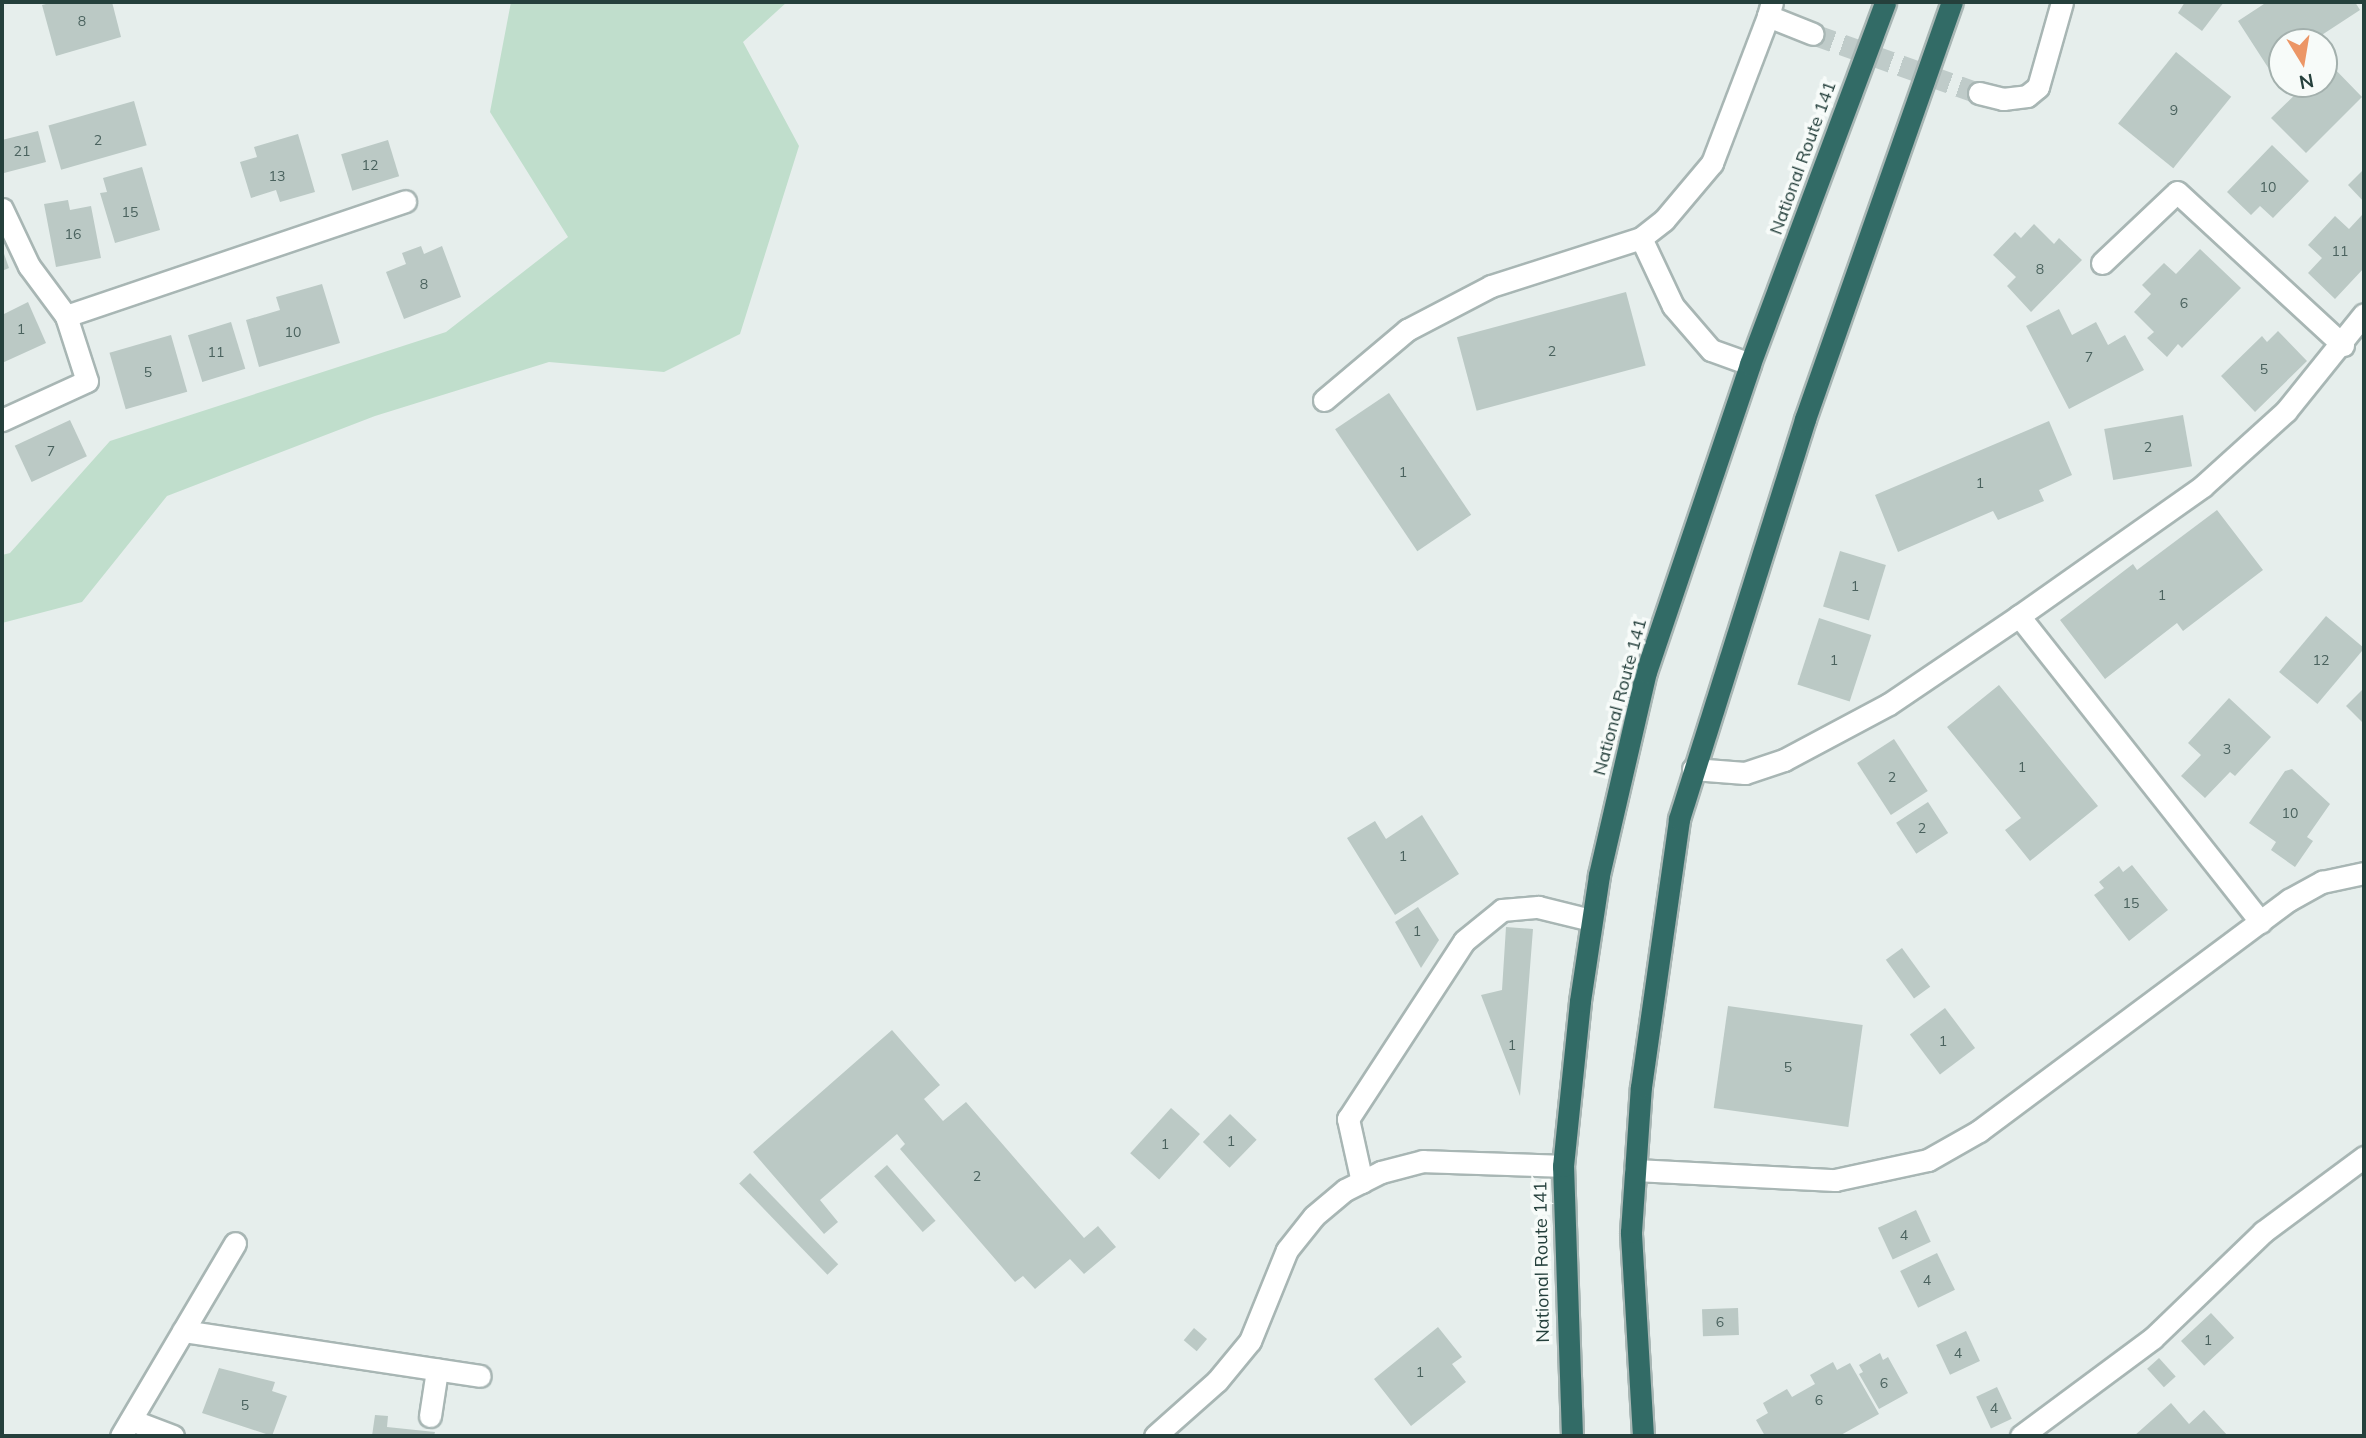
<!DOCTYPE html>
<style>
body{margin:0}
#map{position:relative;width:2366px;height:1438px;overflow:hidden;background:#e6eeec;font-family:Mulish,sans-serif}
div>[style]{position:absolute}
[style*='--x']{left:calc(var(--x)*1px);top:calc(var(--y)*1px);width:calc(var(--w)*1px);rotate:calc(var(--a)*1deg)}
.green>*{inset:0;background:#c0decc}
.building>*{inset:0;background:#bbc9c5;transform-origin:0 0}
.street-tunnel>*{height:21px;margin-top:-10.5px;transform-origin:0;background:repeating-linear-gradient(90deg,#bfcbc9 0 21px,transparent 0 31px)}
.roads{filter:drop-shadow(2px 0 #a8b6b4) drop-shadow(-2px 0 #a8b6b4) drop-shadow(0 2px #a8b6b4) drop-shadow(0 -2px #a8b6b4)}
.street>*{height:21px;margin:-10.5px;padding:0 10.5px;transform-origin:10.5px;border-radius:10.5px;background:#fff}
.highway>*{height:21px;margin:-10.5px;padding:0 10.5px;transform-origin:10.5px;border-radius:10.5px;background:#326b66}
span{translate:-50% -50%;white-space:nowrap;text-align:center;line-height:1.15;-webkit-text-stroke:7px #f7fbf9;paint-order:stroke}
.number-label{font-size:14px;color:#4a625e}
.number-label span{-webkit-text-stroke-width:0}
.street-label{font-size:18px;color:#25403c}
.frame{position:absolute;inset:0;border:4px solid #25403c;pointer-events:none}
.north{position:absolute;left:2268px;top:28px;width:70px;height:70px;box-sizing:border-box;background:#f7fbf9;border:2px solid #a3b0ad;border-radius:50%;rotate:169deg;font-size:19px;font-weight:700;line-height:28px;text-align:center;color:#25403c}
.north::after{content:'';display:block;margin:auto;width:24px;height:32px;background:#ec9666;clip-path:polygon(50% 0,100% 100%,50% 72%,0 100%)}
</style>
<div id="map">
<div class="green">
<i style="clip-path:polygon(511px 2px,787px 2px,743px 42px,799px 146px,740px 334px,664px 372px,549px 362px,375px 416px,167px 496px,82px 602px,2px 623px,2px 555px,10px 553px,110px 441px,446px 332px,568px 237px,490px 112px)"></i>
</div>
<div class="building">
<i style="clip-path:polygon(54px 2px,112px 2px,121px 37px,56px 56px,42px 5px)"></i>
<i style="clip-path:polygon(2185px 2px,2224px 2px,2202px 31px,2178px 13px)"></i>
<i style="clip-path:polygon(2267px 2px,2355px 2px,2360px 10px,2311px 42px,2282px 42px,2282px 61px,2269px 69px,2238px 21px)"></i>
<i style="left:2176px;top:52px;width:71px;height:92px;rotate:39deg"></i>
<i style="clip-path:polygon(2328px 62px,2362px 97px,2306px 153px,2271px 118px,2306px 84px,2324px 84px)"></i>
<i style="left:134px;top:101px;width:46px;height:89px;rotate:74deg"></i>
<i style="clip-path:polygon(38px 131px,46px 162px,4px 173px,2px 140px)"></i>
<i style="clip-path:polygon(298px 134px,315px 192px,280px 202px,276px 190px,251px 198px,240px 162px,257px 157px,254px 147px)"></i>
<i style="left:388px;top:140px;width:38px;height:49px;rotate:73deg"></i>
<i style="clip-path:polygon(2272px 145px,2309px 181px,2273px 218px,2260px 206px,2251px 215px,2227px 192px)"></i>
<i style="clip-path:polygon(142px 167px,160px 230px,115px 243px,100px 193px,107px 192px,103px 178px)"></i>
<i style="clip-path:polygon(2364px 169px,2364px 202px,2348px 185px)"></i>
<i style="clip-path:polygon(68px 200px,70px 210px,91px 206px,101px 258px,56px 267px,44px 204px)"></i>
<i style="clip-path:polygon(2362px 215px,2364px 268px,2335px 299px,2308px 273px,2322px 258px,2308px 245px,2335px 216px,2349px 229px)"></i>
<i style="clip-path:polygon(2034px 224px,2054px 244px,2059px 238px,2082px 260px,2031px 312px,2007px 286px,2016px 277px,1993px 255px,2015px 232px,2021px 238px)"></i>
<i style="clip-path:polygon(421px 246px,424px 254px,442px 246px,461px 297px,404px 319px,386px 272px,406px 264px,402px 253px)"></i>
<i style="clip-path:polygon(2px 248px,9px 268px,2px 271px)"></i>
<i style="clip-path:polygon(2200px 249px,2241px 288px,2182px 348px,2178px 344px,2167px 357px,2147px 338px,2154px 332px,2134px 312px,2151px 294px,2142px 285px,2164px 263px,2176px 274px)"></i>
<i style="clip-path:polygon(322px 284px,340px 343px,259px 367px,246px 320px,280px 310px,276px 297px)"></i>
<i style="left:1626px;top:292px;width:76px;height:175px;rotate:75deg"></i>
<i style="clip-path:polygon(28px 302px,46px 343px,2px 363px,2px 315px)"></i>
<i style="clip-path:polygon(2059px 309px,2072px 335px,2096px 322px,2108px 345px,2125px 335px,2144px 370px,2069px 409px,2026px 326px)"></i>
<i style="left:231px;top:322px;width:49px;height:45px;rotate:73deg"></i>
<i style="clip-path:polygon(2278px 331px,2307px 361px,2255px 412px,2221px 376px,2262px 336px,2267px 342px)"></i>
<i style="left:171px;top:335px;width:59px;height:64px;rotate:74deg"></i>
<i style="left:1389px;top:393px;width:147px;height:65px;rotate:56deg"></i>
<i style="left:2183px;top:415px;width:52px;height:80px;rotate:80deg"></i>
<i style="left:70px;top:420px;width:40px;height:61px;rotate:65deg"></i>
<i style="clip-path:polygon(2049px 421px,2072px 475px,2039px 490px,2044px 501px,1998px 520px,1993px 511px,1898px 552px,1875px 495px)"></i>
<i style="clip-path:polygon(2217px 510px,2263px 570px,2183px 631px,2177px 623px,2105px 679px,2060px 620px,2133px 564px,2137px 570px)"></i>
<i style="left:1840px;top:551px;width:48px;height:58px;rotate:17deg"></i>
<i style="left:2326px;top:616px;width:50px;height:73px;rotate:40deg"></i>
<i style="left:1819px;top:618px;width:55px;height:70px;rotate:18deg"></i>
<i style="clip-path:polygon(1999px 685px,2098px 806px,2030px 861px,2005px 830px,2021px 818px,1947px 727px)"></i>
<i style="clip-path:polygon(2364px 688px,2364px 724px,2346px 706px)"></i>
<i style="clip-path:polygon(2229px 698px,2271px 737px,2235px 776px,2230px 772px,2205px 798px,2181px 776px,2201px 755px,2188px 743px)"></i>
<i style="left:1894px;top:739px;width:62px;height:44px;rotate:57deg"></i>
<i style="clip-path:polygon(2292px 769px,2330px 804px,2307px 837px,2313px 841px,2295px 867px,2271px 850px,2276px 842px,2249px 823px,2285px 771px)"></i>
<i style="left:1928px;top:802px;width:37px;height:38px;rotate:57deg"></i>
<i style="clip-path:polygon(1422px 815px,1459px 874px,1395px 915px,1347px 838px,1375px 821px,1386px 839px)"></i>
<i style="clip-path:polygon(2132px 865px,2168px 910px,2129px 941px,2094px 895px,2104px 888px,2099px 882px,2119px 866px,2123px 872px)"></i>
<i style="clip-path:polygon(1418px 907px,1439px 940px,1421px 968px,1395px 922px)"></i>
<i style="clip-path:polygon(1506px 927px,1533px 929px,1520px 1096px,1481px 995px,1502px 990px)"></i>
<i style="left:1902px;top:948px;width:48px;height:20px;rotate:54deg"></i>
<i style="left:1728px;top:1006px;width:136px;height:103px;rotate:8deg"></i>
<i style="left:1945px;top:1008px;width:50px;height:44px;rotate:53deg"></i>
<i style="clip-path:polygon(892px 1030px,940px 1085px,924px 1099px,943px 1121px,966px 1102px,1084px 1238px,1098px 1226px,1116px 1247px,1084px 1274px,1070px 1259px,1035px 1289px,1023px 1276px,1015px 1282px,900px 1149px,905px 1144px,897px 1134px,820px 1200px,838px 1222px,824px 1234px,753px 1152px)"></i>
<i style="left:1171px;top:1108px;width:39px;height:61px;rotate:42deg"></i>
<i style="left:1230px;top:1114px;width:37px;height:39px;rotate:44deg"></i>
<i style="left:887px;top:1165px;width:74px;height:17px;rotate:49deg"></i>
<i style="left:750px;top:1173px;width:127px;height:15px;rotate:46deg"></i>
<i style="left:1916px;top:1210px;width:35px;height:42px;rotate:65deg"></i>
<i style="left:1937px;top:1253px;width:41px;height:41px;rotate:64deg"></i>
<i style="left:1738px;top:1308px;width:27px;height:36px;rotate:88deg"></i>
<i style="left:2211px;top:1313px;width:34px;height:41px;rotate:47deg"></i>
<i style="clip-path:polygon(1438px 1327px,1462px 1357px,1452px 1364px,1466px 1382px,1411px 1426px,1374px 1379px)"></i>
<i style="left:1194px;top:1328px;width:17px;height:16px;rotate:40deg"></i>
<i style="left:1966px;top:1331px;width:33px;height:33px;rotate:65deg"></i>
<i style="clip-path:polygon(1880px 1353px,1883px 1360px,1888px 1357px,1908px 1393px,1879px 1409px,1859px 1374px,1863px 1372px,1859px 1365px)"></i>
<i style="left:2159px;top:1358px;width:25px;height:16px;rotate:48deg"></i>
<i style="clip-path:polygon(1833px 1362px,1837px 1370px,1850px 1363px,1879px 1414px,1839px 1436px,1765px 1436px,1756px 1420px,1768px 1413px,1763px 1403px,1787px 1389px,1792px 1397px,1815px 1384px,1810px 1375px)"></i>
<i style="clip-path:polygon(219px 1368px,275px 1382px,272px 1391px,287px 1396px,272px 1436px,202px 1413px)"></i>
<i style="left:1997px;top:1387px;width:35px;height:23px;rotate:65deg"></i>
<i style="clip-path:polygon(2171px 1403px,2189px 1424px,2204px 1410px,2228px 1436px,2134px 1436px)"></i>
<i style="clip-path:polygon(375px 1415px,388px 1416px,387px 1427px,435px 1432px,434px 1436px,372px 1436px)"></i>
</div>
<div class="street-tunnel">
<i style="--x:1813;--y:34;--w:176;--a:19.6"></i>
</div>
<div class="roads">
<div class="street">
<i style="--x:1772;--y:2;--w:15;--a:106"></i>
<i style="--x:1768;--y:16;--w:48;--a:21.8"></i>
<i style="--x:1979;--y:93;--w:25;--a:14"></i>
<i style="--x:2003;--y:99;--w:24;--a:-7"></i>
<i style="--x:2027;--y:96;--w:14;--a:-39"></i>
<i style="--x:2038;--y:87;--w:88;--a:-74.2"></i>
<i style="--x:2;--y:209;--w:63;--a:64.7"></i>
<i style="--x:29;--y:266;--w:62;--a:53.5"></i>
<i style="--x:66;--y:316;--w:68;--a:72.1"></i>
<i style="--x:87;--y:381;--w:94;--a:155.4"></i>
<i style="--x:2102;--y:263;--w:103;--a:-43.4"></i>
<i style="--x:2177;--y:192;--w:226;--a:42.7"></i>
<i style="--x:66;--y:316;--w:358;--a:-18.7"></i>
<i style="--x:1750;--y:364;--w:41;--a:-160.3"></i>
<i style="--x:1711;--y:350;--w:58;--a:-130.8"></i>
<i style="--x:1673;--y:306;--w:75;--a:-115.2"></i>
<i style="--x:1641;--y:238;--w:29;--a:-38"></i>
<i style="--x:1664;--y:220;--w:75;--a:-49.9"></i>
<i style="--x:1712;--y:163;--w:157;--a:-69.1"></i>
<i style="--x:1324;--y:400;--w:109;--a:-40.1"></i>
<i style="--x:1407;--y:330;--w:95;--a:-27.6"></i>
<i style="--x:1491;--y:286;--w:157;--a:-17.7"></i>
<i style="--x:2019;--y:616;--w:390;--a:51.7"></i>
<i style="--x:1693;--y:769;--w:52;--a:4.4"></i>
<i style="--x:1745;--y:773;--w:41;--a:-18.4"></i>
<i style="--x:1784;--y:760;--w:119;--a:-28.1"></i>
<i style="--x:1889;--y:704;--w:157;--a:-34.1"></i>
<i style="--x:2019;--y:616;--w:225;--a:-35.2"></i>
<i style="--x:2203;--y:486;--w:112;--a:-42.1"></i>
<i style="--x:2286;--y:411;--w:124;--a:-51.2"></i>
<i style="--x:1635;--y:1170;--w:200;--a:2.9"></i>
<i style="--x:1835;--y:1180;--w:95;--a:-12.1"></i>
<i style="--x:1928;--y:1160;--w:59;--a:-29.6"></i>
<i style="--x:1979;--y:1131;--w:387;--a:-36.7"></i>
<i style="--x:2289;--y:900;--w:38;--a:-29"></i>
<i style="--x:2322;--y:882;--w:43;--a:-12.1"></i>
<i style="--x:1362;--y:1182;--w:65;--a:-102.5"></i>
<i style="--x:1348;--y:1119;--w:212;--a:-56.9"></i>
<i style="--x:1464;--y:941;--w:49;--a:-39.2"></i>
<i style="--x:1502;--y:910;--w:36;--a:-5"></i>
<i style="--x:1538;--y:907;--w:55;--a:13.8"></i>
<i style="--x:183;--y:1331;--w:300;--a:8.6"></i>
<i style="--x:430;--y:1416;--w:47;--a:-81.3"></i>
<i style="--x:131;--y:1420;--w:45;--a:20.9"></i>
<i style="--x:121;--y:1436;--w:224;--a:-59.4"></i>
<i style="--x:1155;--y:1436;--w:83;--a:-41.6"></i>
<i style="--x:1217;--y:1381;--w:52;--a:-50.5"></i>
<i style="--x:1250;--y:1341;--w:98;--a:-67.9"></i>
<i style="--x:1287;--y:1250;--w:43;--a:-51.5"></i>
<i style="--x:1314;--y:1216;--w:40;--a:-40"></i>
<i style="--x:1345;--y:1190;--w:40;--a:-26.6"></i>
<i style="--x:1381;--y:1172;--w:43;--a:-14.7"></i>
<i style="--x:1423;--y:1161;--w:140;--a:2"></i>
<i style="--x:2021;--y:1436;--w:164;--a:-36.6"></i>
<i style="--x:2153;--y:1338;--w:153;--a:-43.9"></i>
<i style="--x:2263;--y:1232;--w:126;--a:-36.6"></i>
</div>
<div class="highway">
<i style="--x:1572;--y:1436;--w:270;--a:-91.9"></i>
<i style="--x:1563;--y:1166;--w:166;--a:-84.1"></i>
<i style="--x:1580;--y:1001;--w:127;--a:-81.4"></i>
<i style="--x:1599;--y:875;--w:208;--a:-77"></i>
<i style="--x:1646;--y:672;--w:325;--a:-71.3"></i>
<i style="--x:1750;--y:364;--w:386;--a:-69.5"></i>
<i style="--x:1643;--y:1436;--w:204;--a:-93.4"></i>
<i style="--x:1631;--y:1232;--w:145;--a:-86.1"></i>
<i style="--x:1641;--y:1087;--w:271;--a:-81.9"></i>
<i style="--x:1679;--y:819;--w:419;--a:-72.5"></i>
<i style="--x:1805;--y:419;--w:442;--a:-70.6"></i>
</div>
</div>
<div class="number-label">
<span style="left:82px;top:21px">8</span>
<span style="left:2174px;top:110px">9</span>
<span style="left:98px;top:140px">2</span>
<span style="left:22px;top:151px">21</span>
<span style="left:370px;top:165px">12</span>
<span style="left:277px;top:176px">13</span>
<span style="left:2268px;top:187px">10</span>
<span style="left:130px;top:212px">15</span>
<span style="left:73px;top:234px">16</span>
<span style="left:2340px;top:251px">11</span>
<span style="left:2040px;top:269px">8</span>
<span style="left:424px;top:284px">8</span>
<span style="left:2184px;top:303px">6</span>
<span style="left:21px;top:329px">1</span>
<span style="left:293px;top:332px">10</span>
<span style="left:1552px;top:351px">2</span>
<span style="left:216px;top:352px">11</span>
<span style="left:2089px;top:357px">7</span>
<span style="left:2264px;top:369px">5</span>
<span style="left:148px;top:372px">5</span>
<span style="left:2148px;top:447px">2</span>
<span style="left:51px;top:451px">7</span>
<span style="left:1403px;top:472px">1</span>
<span style="left:1980px;top:483px">1</span>
<span style="left:1855px;top:586px">1</span>
<span style="left:2162px;top:595px">1</span>
<span style="left:1834px;top:660px">1</span>
<span style="left:2321px;top:660px">12</span>
<span style="left:2227px;top:749px">3</span>
<span style="left:2022px;top:767px">1</span>
<span style="left:1892px;top:777px">2</span>
<span style="left:2290px;top:813px">10</span>
<span style="left:1922px;top:828px">2</span>
<span style="left:1403px;top:856px">1</span>
<span style="left:2131px;top:903px">15</span>
<span style="left:1417px;top:931px">1</span>
<span style="left:1943px;top:1041px">1</span>
<span style="left:1512px;top:1045px">1</span>
<span style="left:1788px;top:1067px">5</span>
<span style="left:1231px;top:1141px">1</span>
<span style="left:1165px;top:1144px">1</span>
<span style="left:977px;top:1176px">2</span>
<span style="left:1904px;top:1235px">4</span>
<span style="left:1927px;top:1280px">4</span>
<span style="left:1720px;top:1322px">6</span>
<span style="left:2208px;top:1340px">1</span>
<span style="left:1958px;top:1353px">4</span>
<span style="left:1420px;top:1372px">1</span>
<span style="left:1884px;top:1383px">6</span>
<span style="left:1819px;top:1400px">6</span>
<span style="left:245px;top:1405px">5</span>
<span style="left:1994px;top:1408px">4</span>
</div>
<div class="street-label">
<span style="left:1803px;top:158px;rotate:-70deg">National Route 141</span>
<span style="left:1620px;top:697px;rotate:-75deg">National Route 141</span>
<span style="left:1542px;top:1262px;rotate:-91deg">National Route 141</span>
</div>
<div class="frame"></div>
<div class="north">N</div>
</div>
